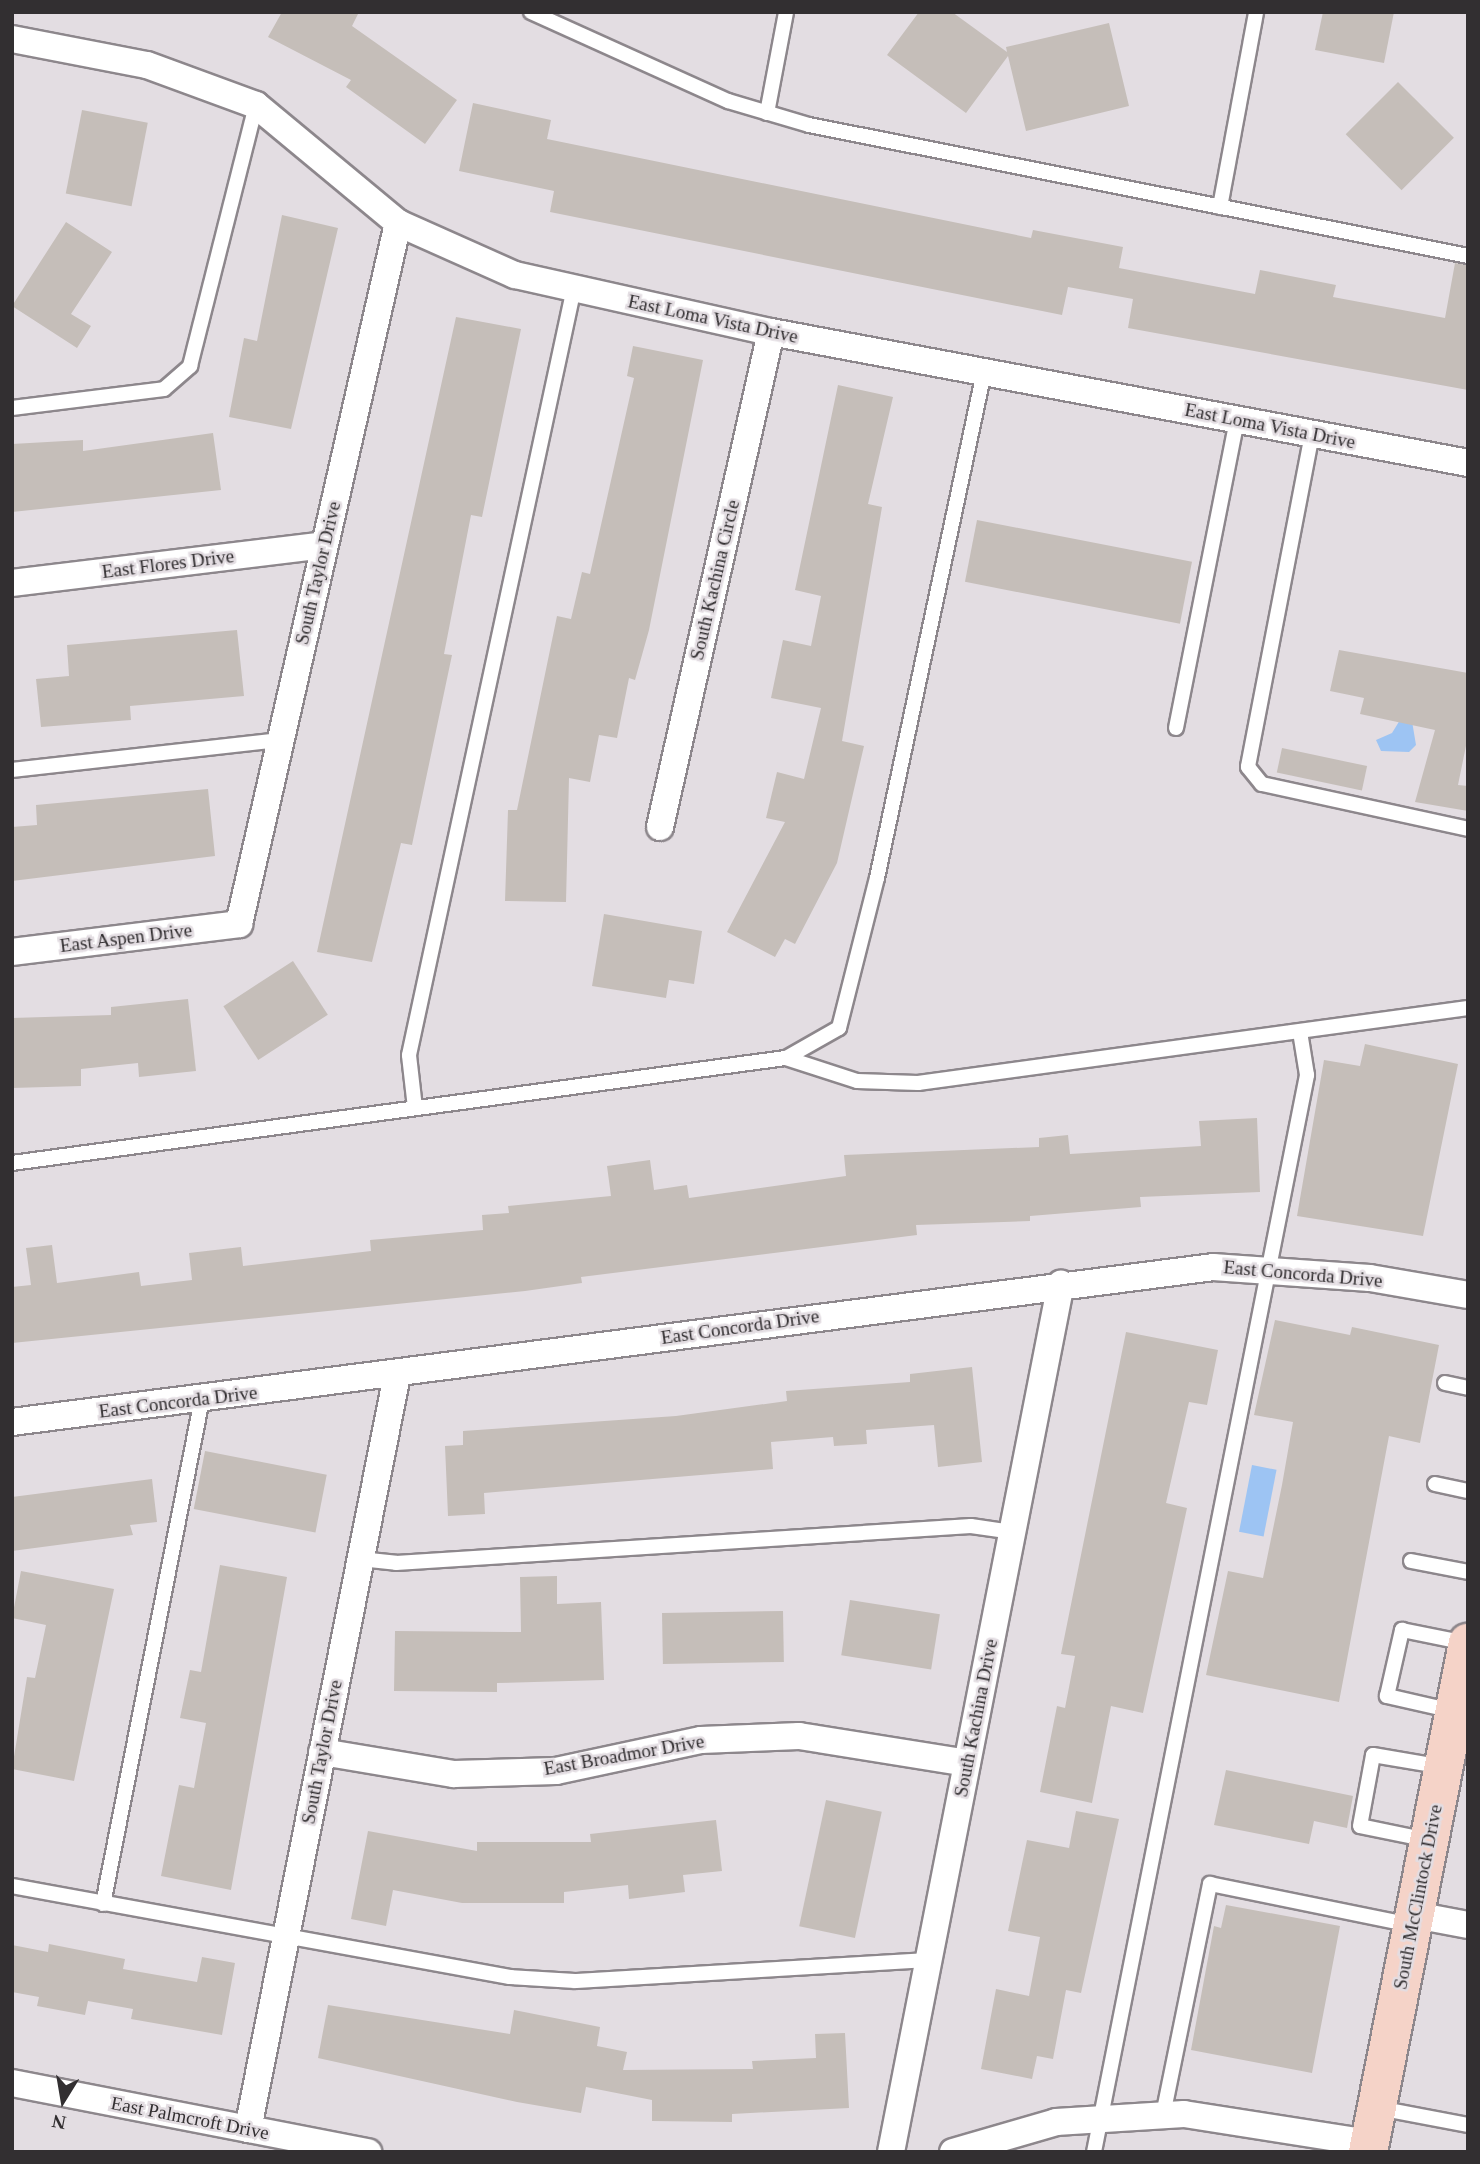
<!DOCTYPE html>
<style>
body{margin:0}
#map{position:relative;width:1480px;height:2164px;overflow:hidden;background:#e3dde2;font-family:"Times New Roman",serif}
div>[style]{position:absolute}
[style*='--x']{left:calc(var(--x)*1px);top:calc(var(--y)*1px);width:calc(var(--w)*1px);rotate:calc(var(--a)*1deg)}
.water>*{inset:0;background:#9dc4f3;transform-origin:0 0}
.building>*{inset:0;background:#c5beb9;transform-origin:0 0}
.roads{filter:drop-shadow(2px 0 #8d878c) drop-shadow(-2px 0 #8d878c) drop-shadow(0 2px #8d878c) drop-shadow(0 -2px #8d878c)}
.service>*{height:14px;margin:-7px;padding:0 7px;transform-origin:7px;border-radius:7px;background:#fff}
.minor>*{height:26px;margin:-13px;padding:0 13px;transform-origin:13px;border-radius:13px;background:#fff}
.secondary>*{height:38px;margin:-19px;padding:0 19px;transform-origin:19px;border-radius:19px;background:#f5d3c8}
span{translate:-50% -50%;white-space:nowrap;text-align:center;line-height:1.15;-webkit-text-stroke:5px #e3dde2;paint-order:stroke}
.street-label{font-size:19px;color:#322f31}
.frame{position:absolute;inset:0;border:14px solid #322f31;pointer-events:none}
.north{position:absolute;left:28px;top:2066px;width:70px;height:70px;-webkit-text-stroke:5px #e3dde2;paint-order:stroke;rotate:191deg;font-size:19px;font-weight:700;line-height:28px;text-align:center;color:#322f31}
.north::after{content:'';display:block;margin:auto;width:24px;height:32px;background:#322f31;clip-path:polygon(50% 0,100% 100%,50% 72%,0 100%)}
</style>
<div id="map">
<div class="water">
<i style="clip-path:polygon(1400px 720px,1412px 721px,1416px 745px,1409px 752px,1381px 751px,1376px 740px,1392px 733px)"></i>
<i style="left:1252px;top:1465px;width:25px;height:68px;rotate:11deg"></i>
</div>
<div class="building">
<i style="clip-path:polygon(282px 12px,359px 12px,352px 26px,457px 100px,425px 144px,346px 87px,351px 80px,268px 37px)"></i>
<i style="clip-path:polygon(919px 12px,952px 12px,1007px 52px,1006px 47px,1109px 23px,1129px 106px,1026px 131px,1008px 56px,966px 113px,887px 55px)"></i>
<i style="clip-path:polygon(1323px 12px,1394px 12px,1384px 63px,1315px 50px)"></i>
<i style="left:1398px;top:82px;width:79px;height:74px;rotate:45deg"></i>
<i style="clip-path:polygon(473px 103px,551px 120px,547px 139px,1031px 238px,1033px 230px,1123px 247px,1119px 268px,1255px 294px,1260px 270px,1336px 285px,1333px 297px,1445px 318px,1455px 263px,1468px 265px,1468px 390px,1128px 328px,1133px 299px,1068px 287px,1062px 315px,550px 212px,554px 191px,459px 171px)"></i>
<i style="left:82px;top:110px;width:67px;height:85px;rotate:11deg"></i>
<i style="clip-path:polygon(282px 215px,338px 228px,291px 429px,229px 417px,244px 338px,257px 341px)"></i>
<i style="clip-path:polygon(66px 222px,112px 252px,71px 314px,91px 326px,77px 348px,12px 306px)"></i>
<i style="clip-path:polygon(456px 317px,521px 329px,482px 517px,471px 515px,444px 654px,452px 655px,412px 845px,401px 843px,372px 962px,317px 952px)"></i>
<i style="clip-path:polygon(633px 346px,703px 360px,649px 630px,635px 680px,629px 678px,617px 738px,599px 735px,590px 782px,569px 778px,566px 902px,505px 901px,508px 810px,517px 810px,557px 616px,571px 619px,582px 572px,590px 574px,634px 378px,627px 376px)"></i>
<i style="clip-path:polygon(838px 385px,893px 397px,868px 504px,882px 507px,842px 741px,864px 746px,837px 863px,795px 944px,785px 939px,775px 957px,727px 932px,785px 822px,766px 818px,777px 772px,804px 779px,821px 708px,771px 698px,783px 640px,811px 646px,821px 596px,795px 590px)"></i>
<i style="clip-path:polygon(213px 433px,221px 490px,12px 512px,12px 444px,83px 440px,83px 451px)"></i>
<i style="left:977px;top:520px;width:219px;height:63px;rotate:11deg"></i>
<i style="clip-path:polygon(237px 630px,244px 696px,130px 706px,131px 720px,41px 727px,36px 679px,69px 676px,67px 645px)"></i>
<i style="clip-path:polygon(1339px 650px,1468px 673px,1468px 736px,1458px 785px,1468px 786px,1468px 811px,1415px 802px,1435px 730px,1360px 714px,1364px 698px,1330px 691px)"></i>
<i style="left:1282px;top:748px;width:87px;height:25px;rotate:12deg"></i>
<i style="clip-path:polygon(208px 789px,215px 856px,12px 881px,12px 827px,37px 825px,36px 805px)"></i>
<i style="clip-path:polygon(604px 914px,702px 931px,694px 984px,669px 980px,666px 998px,592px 986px)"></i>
<i style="left:293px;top:961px;width:64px;height:83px;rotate:57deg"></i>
<i style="clip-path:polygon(188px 999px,196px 1071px,139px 1077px,138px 1063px,81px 1069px,81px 1086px,12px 1088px,12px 1018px,111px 1015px,111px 1007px)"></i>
<i style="clip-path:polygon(1365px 1044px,1458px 1064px,1423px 1236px,1297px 1216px,1324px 1060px,1360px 1066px)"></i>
<i style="clip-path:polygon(1257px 1118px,1260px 1192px,1140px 1197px,1141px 1207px,1030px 1216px,1030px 1221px,916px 1225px,917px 1235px,581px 1277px,582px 1283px,525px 1291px,12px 1343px,12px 1287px,31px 1285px,26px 1248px,52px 1245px,57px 1283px,139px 1272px,141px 1286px,192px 1280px,189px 1253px,241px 1247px,243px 1266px,371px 1251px,370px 1240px,483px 1230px,482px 1215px,509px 1213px,508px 1206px,611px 1196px,607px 1166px,650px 1160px,654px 1190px,687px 1185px,689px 1198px,846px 1176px,844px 1155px,1039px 1147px,1039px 1138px,1068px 1135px,1070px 1154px,1201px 1146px,1199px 1121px)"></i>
<i style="clip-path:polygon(1275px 1320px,1350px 1335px,1352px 1327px,1439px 1345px,1420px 1443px,1389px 1436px,1339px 1702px,1206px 1675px,1228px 1571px,1263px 1578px,1282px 1485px,1293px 1422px,1254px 1415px)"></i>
<i style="clip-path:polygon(1126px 1332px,1218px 1350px,1207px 1405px,1189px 1402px,1166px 1503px,1187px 1508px,1143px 1713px,1111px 1706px,1092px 1803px,1040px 1792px,1057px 1706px,1065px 1708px,1075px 1656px,1061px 1654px)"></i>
<i style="clip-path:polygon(972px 1367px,982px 1462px,938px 1467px,934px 1425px,866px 1430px,867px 1444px,834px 1446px,833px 1437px,771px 1442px,773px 1469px,484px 1493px,485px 1514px,448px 1516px,445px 1446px,463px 1445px,463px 1431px,676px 1416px,787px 1401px,786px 1391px,910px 1382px,910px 1374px)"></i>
<i style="left:205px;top:1451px;width:124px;height:59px;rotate:11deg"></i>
<i style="clip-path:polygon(152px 1479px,157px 1522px,130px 1525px,133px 1535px,12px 1551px,12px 1497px)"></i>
<i style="clip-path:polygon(220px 1565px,287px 1577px,231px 1890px,161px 1876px,179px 1785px,194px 1788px,206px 1723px,180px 1718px,190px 1670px,201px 1672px)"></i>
<i style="clip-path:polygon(21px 1571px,114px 1589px,74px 1781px,12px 1769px,27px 1677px,35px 1678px,46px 1625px,12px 1618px)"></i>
<i style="clip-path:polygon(557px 1576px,557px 1604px,601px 1602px,604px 1680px,497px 1683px,497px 1692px,394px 1691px,395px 1631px,521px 1632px,520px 1577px)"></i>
<i style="left:850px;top:1600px;width:91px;height:56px;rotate:9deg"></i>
<i style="left:783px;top:1611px;width:51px;height:121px;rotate:89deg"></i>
<i style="clip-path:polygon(1226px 1770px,1353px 1796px,1347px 1828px,1314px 1821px,1309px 1844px,1214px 1825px)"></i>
<i style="left:826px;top:1800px;width:57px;height:129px;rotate:12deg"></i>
<i style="clip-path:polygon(1076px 1811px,1119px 1819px,1081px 1993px,1066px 1990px,1053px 2059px,1037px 2056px,1032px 2079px,981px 2069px,996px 1989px,1029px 1996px,1040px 1937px,1008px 1931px,1027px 1840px,1069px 1848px)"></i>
<i style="clip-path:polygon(716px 1820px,722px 1871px,683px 1875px,685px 1892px,629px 1899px,628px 1885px,564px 1892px,564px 1903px,462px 1903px,393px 1890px,386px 1926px,351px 1919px,368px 1831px,477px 1851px,477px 1842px,591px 1842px,590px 1834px)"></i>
<i style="clip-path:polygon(1226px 1905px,1340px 1926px,1312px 2073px,1191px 2050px,1214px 1926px,1221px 1928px)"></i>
<i style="clip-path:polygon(49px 1944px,125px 1959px,123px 1969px,197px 1982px,202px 1957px,235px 1963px,222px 2035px,131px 2019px,133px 2009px,88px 2001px,85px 2015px,37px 2006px,39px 1997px,12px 1992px,12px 1945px,48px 1952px)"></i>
<i style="clip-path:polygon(328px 2005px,510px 2034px,514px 2010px,600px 2027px,597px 2046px,627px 2052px,623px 2070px,753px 2069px,752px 2061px,816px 2058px,815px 2034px,845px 2033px,849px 2108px,732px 2114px,732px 2122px,652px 2121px,652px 2100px,586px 2087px,581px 2113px,517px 2102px,318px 2058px)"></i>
</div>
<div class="roads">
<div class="service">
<i style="--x:531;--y:12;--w:216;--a:24.3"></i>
<i style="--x:728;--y:101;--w:84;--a:16.5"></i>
<i style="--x:809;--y:125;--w:672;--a:11.24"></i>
<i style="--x:767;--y:113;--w:103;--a:-79.3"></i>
<i style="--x:1220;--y:207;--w:198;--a:-79.5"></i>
<i style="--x:12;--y:408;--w:153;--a:-7.1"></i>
<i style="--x:164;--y:389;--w:35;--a:-41"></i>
<i style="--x:190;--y:366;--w:269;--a:-75.8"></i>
<i style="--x:1312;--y:434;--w:339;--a:100.9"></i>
<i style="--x:1248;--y:767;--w:22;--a:51"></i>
<i style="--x:1262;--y:784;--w:211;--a:12.3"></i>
<i style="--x:1176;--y:728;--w:314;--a:-78.8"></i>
<i style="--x:12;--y:770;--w:270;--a:-6.4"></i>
<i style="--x:786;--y:1058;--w:75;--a:17.9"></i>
<i style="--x:857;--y:1081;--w:61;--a:1.9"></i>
<i style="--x:918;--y:1083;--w:555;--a:-7.77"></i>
<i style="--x:415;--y:1108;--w:53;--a:-96.5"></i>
<i style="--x:409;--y:1055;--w:785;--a:-77.86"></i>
<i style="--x:12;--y:1163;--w:781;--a:-7.73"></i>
<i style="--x:786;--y:1058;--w:61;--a:-29.5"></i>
<i style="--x:839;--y:1028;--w:155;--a:-75.8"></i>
<i style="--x:877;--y:878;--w:517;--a:-78.06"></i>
<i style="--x:1445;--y:1383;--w:24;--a:12"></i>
<i style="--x:1435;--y:1484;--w:34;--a:12"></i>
<i style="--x:360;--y:1559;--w:36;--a:6"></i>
<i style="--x:396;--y:1563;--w:576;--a:-3.68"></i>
<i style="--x:971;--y:1526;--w:41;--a:8.3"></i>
<i style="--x:1411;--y:1561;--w:58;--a:10.9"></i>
<i style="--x:1453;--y:1711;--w:68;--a:-167.2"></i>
<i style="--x:1387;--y:1696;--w:68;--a:-77.2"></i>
<i style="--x:1402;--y:1630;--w:65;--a:11.5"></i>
<i style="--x:1428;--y:1840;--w:69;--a:-168.4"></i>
<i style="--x:1360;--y:1826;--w:72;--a:-79.6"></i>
<i style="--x:1373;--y:1755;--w:71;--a:9.7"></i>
<i style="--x:12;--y:1886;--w:506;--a:10.36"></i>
<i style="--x:510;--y:1977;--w:65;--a:3.5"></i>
<i style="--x:575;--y:1981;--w:355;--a:-3.4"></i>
<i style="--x:103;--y:1904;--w:515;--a:-78.91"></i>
<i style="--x:1378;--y:2108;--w:92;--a:10.7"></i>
<i style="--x:1163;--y:2115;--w:236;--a:-78.5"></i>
<i style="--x:1210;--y:1884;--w:206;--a:11.5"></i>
<i style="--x:1094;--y:2152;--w:1098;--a:-78.81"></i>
<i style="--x:1307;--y:1075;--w:44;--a:-99.2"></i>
</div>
<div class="minor">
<i style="--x:12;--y:39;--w:137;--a:10.9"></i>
<i style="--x:147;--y:65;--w:116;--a:20.2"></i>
<i style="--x:256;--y:105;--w:185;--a:39.7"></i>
<i style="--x:398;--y:223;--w:128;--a:24"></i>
<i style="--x:515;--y:275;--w:262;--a:12.6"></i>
<i style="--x:771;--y:332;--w:709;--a:10.64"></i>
<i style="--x:12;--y:583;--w:314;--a:-6.9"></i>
<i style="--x:660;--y:827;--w:507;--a:-77.36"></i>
<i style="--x:12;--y:952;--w:229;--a:-7"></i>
<i style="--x:239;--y:924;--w:719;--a:-77.22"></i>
<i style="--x:12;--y:1422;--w:1211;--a:-7.35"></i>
<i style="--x:1213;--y:1267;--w:157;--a:4"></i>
<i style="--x:1370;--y:1278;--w:99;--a:9.8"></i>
<i style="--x:322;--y:1752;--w:134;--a:9.5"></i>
<i style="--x:454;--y:1774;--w:102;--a:-1.7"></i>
<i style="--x:556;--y:1771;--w:148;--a:-12.1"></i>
<i style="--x:701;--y:1740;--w:98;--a:-2.3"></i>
<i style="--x:799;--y:1736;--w:170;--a:9.1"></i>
<i style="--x:1415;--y:1915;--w:54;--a:10.7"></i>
<i style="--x:12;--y:2083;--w:363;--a:11"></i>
<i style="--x:248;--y:2129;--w:769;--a:-78.82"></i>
<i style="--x:891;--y:2152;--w:885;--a:-78.93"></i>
<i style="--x:953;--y:2152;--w:107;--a:-16.2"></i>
<i style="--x:1056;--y:2122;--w:128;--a:-3.6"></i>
<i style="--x:1184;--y:2114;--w:188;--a:8.9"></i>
</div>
<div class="secondary">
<i style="--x:1368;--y:2152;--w:519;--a:-78.89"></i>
</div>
</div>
<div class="street-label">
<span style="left:713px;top:319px;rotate:12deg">East Loma Vista Drive</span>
<span style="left:1270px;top:426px;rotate:11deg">East Loma Vista Drive</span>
<span style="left:168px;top:564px;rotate:-7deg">East Flores Drive</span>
<span style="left:318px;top:573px;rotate:-77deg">South Taylor Drive</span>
<span style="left:715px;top:580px;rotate:-77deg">South Kachina Circle</span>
<span style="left:126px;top:938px;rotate:-7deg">East Aspen Drive</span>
<span style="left:1303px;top:1274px;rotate:5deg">East Concorda Drive</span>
<span style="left:740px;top:1327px;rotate:-8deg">East Concorda Drive</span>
<span style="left:178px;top:1402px;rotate:-7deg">East Concorda Drive</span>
<span style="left:976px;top:1718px;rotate:-79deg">South Kachina Drive</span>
<span style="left:322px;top:1752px;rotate:-79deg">South Taylor Drive</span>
<span style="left:624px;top:1755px;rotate:-10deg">East Broadmor Drive</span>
<span style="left:1418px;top:1897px;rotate:-79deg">South McClintock Drive</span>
<span style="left:190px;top:2118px;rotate:11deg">East Palmcroft Drive</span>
</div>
<div class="frame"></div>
<div class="north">N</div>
</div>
